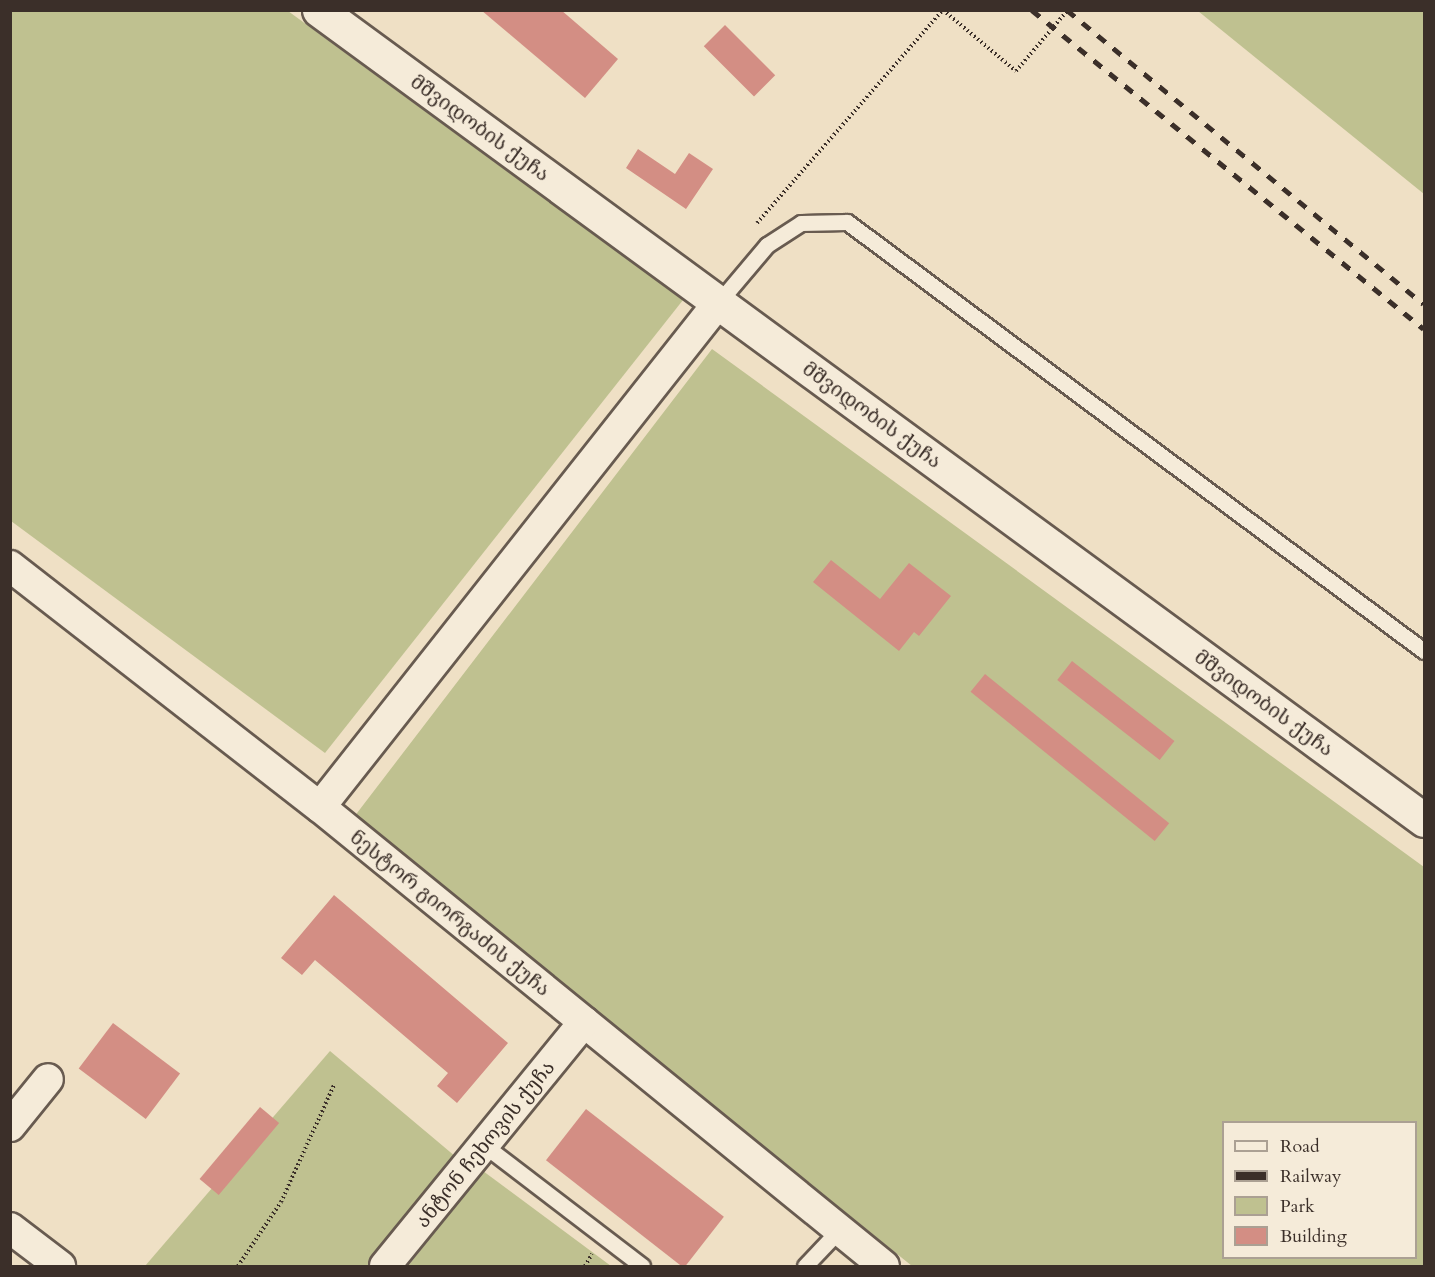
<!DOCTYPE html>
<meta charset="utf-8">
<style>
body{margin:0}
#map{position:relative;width:1435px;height:1277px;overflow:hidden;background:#efe0c5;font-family:Cardo,"Noto Serif Georgian",serif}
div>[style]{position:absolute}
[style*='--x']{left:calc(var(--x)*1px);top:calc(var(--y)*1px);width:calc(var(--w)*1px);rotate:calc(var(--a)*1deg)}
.green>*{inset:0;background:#bfc190}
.building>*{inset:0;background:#d38e84;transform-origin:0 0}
.path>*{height:4px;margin-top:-2px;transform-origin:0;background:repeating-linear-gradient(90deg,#3b2f29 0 1.5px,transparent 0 4.5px)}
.roads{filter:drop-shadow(2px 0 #685b50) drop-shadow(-2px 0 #685b50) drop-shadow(0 2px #685b50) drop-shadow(0 -2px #685b50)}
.service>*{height:15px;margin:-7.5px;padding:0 7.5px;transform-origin:7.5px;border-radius:7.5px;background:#f5ebd9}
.minor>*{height:30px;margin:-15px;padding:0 15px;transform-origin:15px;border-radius:15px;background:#f5ebd9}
.secondary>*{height:33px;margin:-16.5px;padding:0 16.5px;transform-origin:16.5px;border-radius:16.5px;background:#f5ebd9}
.rail>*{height:4.5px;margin-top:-2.25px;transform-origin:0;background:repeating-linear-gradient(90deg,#3b2f29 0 10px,transparent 0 20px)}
.path-bridge>*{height:4px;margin-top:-2px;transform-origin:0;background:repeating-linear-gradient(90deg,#3b2f29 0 1.5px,transparent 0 4.5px)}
span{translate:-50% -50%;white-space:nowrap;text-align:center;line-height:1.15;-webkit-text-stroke:5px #f5ebd9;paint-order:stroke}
.street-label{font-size:20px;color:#3b2f29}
.frame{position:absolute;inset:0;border:12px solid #3b2f29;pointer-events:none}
.legend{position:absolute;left:1222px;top:1121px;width:195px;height:138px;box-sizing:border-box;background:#f5ebd9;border:2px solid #aba093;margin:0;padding:8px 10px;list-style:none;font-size:18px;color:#3b2f29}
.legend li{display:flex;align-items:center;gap:12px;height:30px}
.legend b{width:30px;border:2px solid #aba093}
</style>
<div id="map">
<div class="green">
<i style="clip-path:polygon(11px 10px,288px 11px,683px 300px,325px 753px,11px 521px)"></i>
<i style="clip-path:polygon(1198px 11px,1424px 11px,1424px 194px)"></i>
<i style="clip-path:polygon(evenodd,712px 349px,1424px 867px,1424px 1266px,912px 1266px,354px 817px,712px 349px,1224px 1122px,1416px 1122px,1416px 1258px,1224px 1258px,1224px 1122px)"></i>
<i style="clip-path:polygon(330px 1051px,456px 1157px,368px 1266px,145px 1266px)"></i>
<i style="clip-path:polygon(483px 1171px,611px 1266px,408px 1266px)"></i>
</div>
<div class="building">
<i style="clip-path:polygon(481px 10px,561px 10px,618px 59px,585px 98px)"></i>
<i style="left:725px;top:25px;width:71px;height:30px;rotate:45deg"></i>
<i style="clip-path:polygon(638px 149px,675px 174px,689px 153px,713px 169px,686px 209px,626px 168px)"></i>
<i style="clip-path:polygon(831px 560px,880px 599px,909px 563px,951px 596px,919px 636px,914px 632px,899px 651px,813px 582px)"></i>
<i style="left:1072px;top:661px;width:130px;height:24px;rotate:38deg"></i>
<i style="left:985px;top:674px;width:237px;height:23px;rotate:39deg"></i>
<i style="clip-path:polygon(334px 895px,508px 1043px,457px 1103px,437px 1086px,448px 1073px,315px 960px,302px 975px,281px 958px)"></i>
<i style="left:113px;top:1023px;width:84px;height:57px;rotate:37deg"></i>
<i style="left:260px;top:1107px;width:25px;height:94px;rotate:40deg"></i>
<i style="left:586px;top:1109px;width:175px;height:65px;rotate:38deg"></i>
</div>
<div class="path">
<i style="--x:943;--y:10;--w:95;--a:39.9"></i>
<i style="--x:757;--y:223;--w:283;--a:-48.9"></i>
<i style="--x:238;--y:1266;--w:77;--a:-56.1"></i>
<i style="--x:281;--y:1202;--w:128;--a:-65.6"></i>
<i style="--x:585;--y:1266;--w:14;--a:-60"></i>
</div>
<div class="roads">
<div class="service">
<i style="--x:718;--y:303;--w:76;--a:-49.8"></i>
<i style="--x:767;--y:245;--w:40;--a:-32.9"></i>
<i style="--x:801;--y:223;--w:46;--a:-1.2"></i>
<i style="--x:847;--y:222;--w:719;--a:36.63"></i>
<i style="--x:484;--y:1145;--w:199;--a:37.4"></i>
<i style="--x:805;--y:1266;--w:50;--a:-46.6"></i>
</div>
<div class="minor">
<i style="--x:10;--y:566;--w:393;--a:37.9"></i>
<i style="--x:320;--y:807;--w:727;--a:39.14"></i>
<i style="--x:320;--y:807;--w:642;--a:-51.7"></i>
<i style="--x:10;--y:1126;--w:60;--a:-51"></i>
<i style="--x:10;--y:1228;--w:63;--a:37.2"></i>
<i style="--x:385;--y:1266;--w:315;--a:-50.8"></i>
</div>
<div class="secondary">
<i style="--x:319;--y:10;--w:1370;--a:36.24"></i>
</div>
</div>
<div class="rail">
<i style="--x:1032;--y:10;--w:505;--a:39.14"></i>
<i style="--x:1067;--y:10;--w:462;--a:39.5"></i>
</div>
<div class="path-bridge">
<i style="--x:1016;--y:71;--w:80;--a:-49.6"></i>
</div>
<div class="street-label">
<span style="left:480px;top:128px;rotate:36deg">მშვიდობის ქუჩა</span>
<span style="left:872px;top:415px;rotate:36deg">მშვიდობის ქუჩა</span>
<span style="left:1264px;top:703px;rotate:36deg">მშვიდობის ქუჩა</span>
<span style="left:450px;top:913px;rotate:39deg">ნესტორ გიორგაძის ქუჩა</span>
<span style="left:485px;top:1144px;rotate:-51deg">ანტონ ჩეხოვის ქუჩა</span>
</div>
<div class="frame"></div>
<ul class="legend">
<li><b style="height:8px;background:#f5ebd9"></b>Road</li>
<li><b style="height:8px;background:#3b2f29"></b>Railway</li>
<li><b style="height:16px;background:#bfc190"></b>Park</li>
<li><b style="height:16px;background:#d38e84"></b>Building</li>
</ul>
</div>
